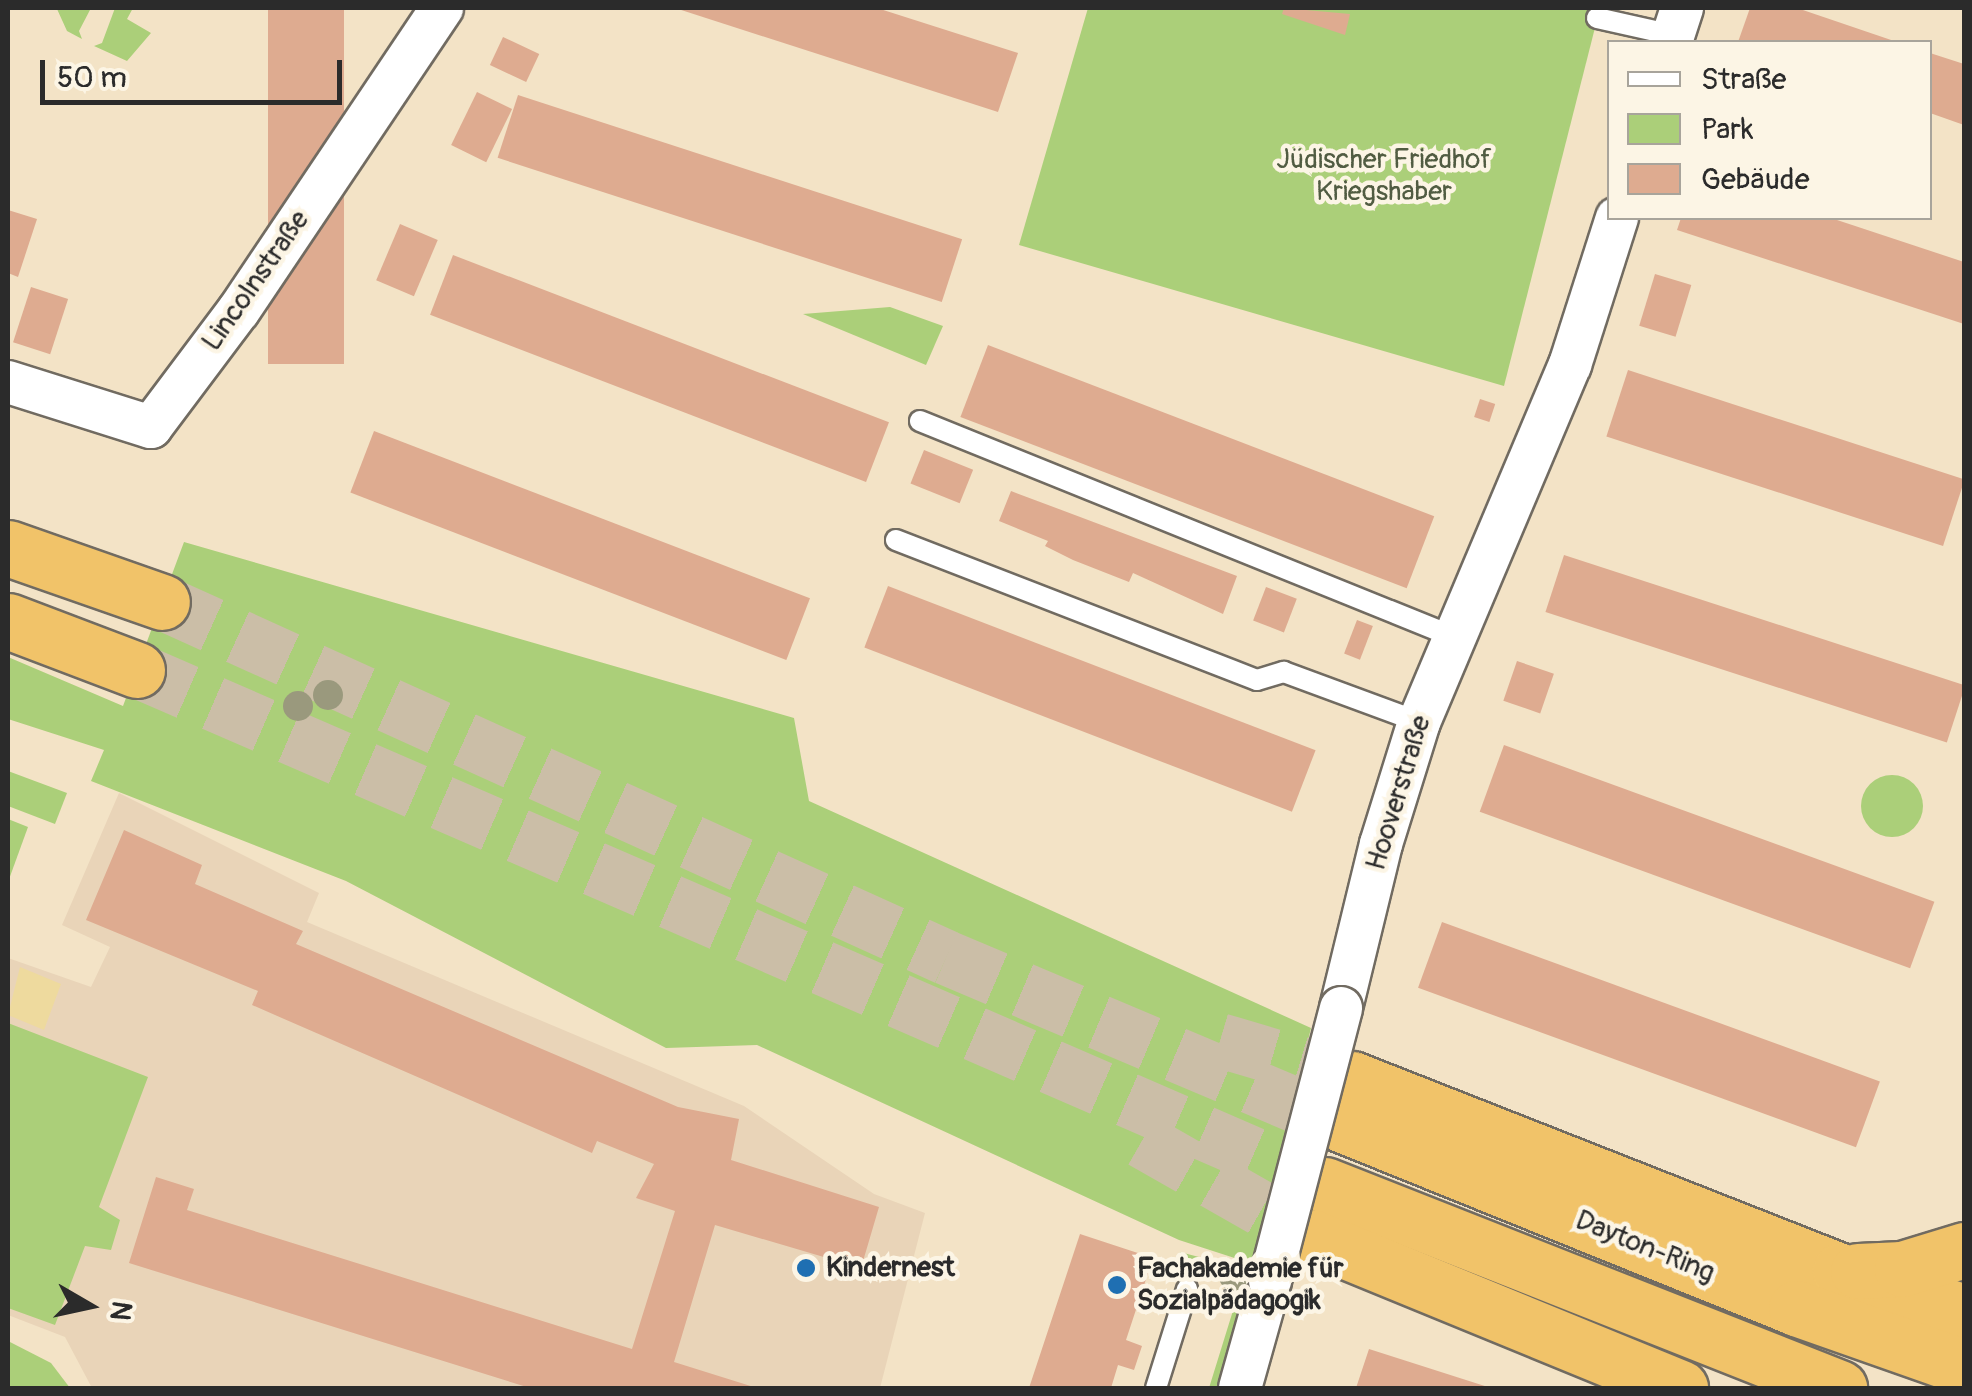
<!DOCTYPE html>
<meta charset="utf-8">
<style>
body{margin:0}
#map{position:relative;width:1972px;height:1396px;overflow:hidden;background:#f3e3c6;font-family:Pangolin,sans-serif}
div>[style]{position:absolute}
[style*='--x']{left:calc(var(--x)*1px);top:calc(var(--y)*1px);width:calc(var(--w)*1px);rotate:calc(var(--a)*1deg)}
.built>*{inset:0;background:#e9d4b8}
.green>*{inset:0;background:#abcf79}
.round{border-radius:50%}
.sand>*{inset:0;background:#eeda9e}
.building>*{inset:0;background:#deab90;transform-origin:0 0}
.highway-tunnel>*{height:55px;margin-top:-27.5px;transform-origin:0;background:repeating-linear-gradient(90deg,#cbbea7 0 55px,transparent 0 83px)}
.roads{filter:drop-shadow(2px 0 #716b61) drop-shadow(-2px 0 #716b61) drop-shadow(0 2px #716b61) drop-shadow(0 -2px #716b61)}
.lane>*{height:20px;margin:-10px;padding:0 10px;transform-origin:10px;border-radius:10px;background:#fff}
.street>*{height:42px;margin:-21px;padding:0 21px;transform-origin:21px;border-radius:21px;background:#fff}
.highway>*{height:55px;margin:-27.5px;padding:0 27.5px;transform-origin:27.5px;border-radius:27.5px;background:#f1c369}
.bridges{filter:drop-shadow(2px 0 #716b61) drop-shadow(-2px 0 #716b61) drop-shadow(0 2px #716b61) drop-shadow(0 -2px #716b61)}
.street-bridge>*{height:42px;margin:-21px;padding:0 21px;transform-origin:21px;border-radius:21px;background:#fff}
.trees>*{width:30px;height:30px;margin:-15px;border-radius:50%;background:#9a997d}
.dots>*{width:28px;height:28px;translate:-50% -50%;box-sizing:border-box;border:5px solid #fcf5e5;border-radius:50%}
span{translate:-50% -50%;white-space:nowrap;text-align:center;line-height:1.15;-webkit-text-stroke:9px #fcf5e5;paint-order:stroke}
.park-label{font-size:28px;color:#515c42}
.street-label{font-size:28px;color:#2b2b2b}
.poi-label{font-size:28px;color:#2b2b2b;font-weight:700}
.left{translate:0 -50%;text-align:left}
.frame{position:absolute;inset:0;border:10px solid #2b2b2b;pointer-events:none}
.legend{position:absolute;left:1607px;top:40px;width:325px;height:180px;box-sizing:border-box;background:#fcf5e5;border:2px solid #a8a49b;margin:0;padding:12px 18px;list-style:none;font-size:30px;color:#2b2b2b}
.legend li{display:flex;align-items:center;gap:20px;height:50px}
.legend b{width:50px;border:2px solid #a8a49b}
.north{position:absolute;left:40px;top:1256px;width:100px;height:100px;-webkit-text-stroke:8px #fcf5e5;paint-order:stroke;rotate:99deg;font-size:28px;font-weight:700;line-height:40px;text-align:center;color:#2b2b2b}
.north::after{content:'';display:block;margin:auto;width:35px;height:45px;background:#2b2b2b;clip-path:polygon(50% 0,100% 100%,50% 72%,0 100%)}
.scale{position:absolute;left:40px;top:60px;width:302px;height:45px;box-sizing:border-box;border:5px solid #2b2b2b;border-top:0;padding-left:12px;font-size:30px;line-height:35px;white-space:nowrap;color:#2b2b2b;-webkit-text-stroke:8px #fcf5e5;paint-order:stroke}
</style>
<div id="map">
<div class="built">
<i style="clip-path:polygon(119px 793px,319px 893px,307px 922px,744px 1106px,874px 1194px,925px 1213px,880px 1388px,92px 1388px,65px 1337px,8px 1315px,8px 958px,91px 987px,110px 947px,62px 925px)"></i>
</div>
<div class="green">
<i style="clip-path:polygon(91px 8px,79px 31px,82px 39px,67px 31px,57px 9px)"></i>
<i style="clip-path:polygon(115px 8px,133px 8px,127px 19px,151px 33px,127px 61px,94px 46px,102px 43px)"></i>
<i style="clip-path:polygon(1088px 8px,1600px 8px,1504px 386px,1019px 245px)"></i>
<i style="clip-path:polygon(890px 307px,943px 326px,926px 365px,803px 314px)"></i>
<i style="clip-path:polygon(184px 542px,794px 718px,809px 801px,1311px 1028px,1253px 1264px,1179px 1240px,757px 1045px,666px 1048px,346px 881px,91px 781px,104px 750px,8px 719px,8px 657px,123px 706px)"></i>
<i style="clip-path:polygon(8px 771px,67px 793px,55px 824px,8px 806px)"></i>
<i class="round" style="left:1861px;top:775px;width:62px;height:62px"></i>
<i style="clip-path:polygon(8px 819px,28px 827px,8px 882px)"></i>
<i style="clip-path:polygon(8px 1023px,148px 1077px,99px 1207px,120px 1220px,111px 1250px,85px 1246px,55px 1325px,8px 1308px)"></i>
<i style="clip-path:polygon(1180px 1252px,1248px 1270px,1218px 1388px,1209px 1388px,1240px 1288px,1175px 1265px)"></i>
<i style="clip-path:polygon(8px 1341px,51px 1363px,70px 1388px,8px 1388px)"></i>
</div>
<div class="sand">
<i style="clip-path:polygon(20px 967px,61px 984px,44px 1030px,8px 1015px)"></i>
</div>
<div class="building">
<i style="left:268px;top:8px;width:76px;height:356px"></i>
<i style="clip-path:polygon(675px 8px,877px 8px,1018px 53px,998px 112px)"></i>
<i style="clip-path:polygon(1284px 8px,1350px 14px,1345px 35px,1282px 14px)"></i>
<i style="clip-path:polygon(1750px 8px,1797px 8px,1897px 42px,1738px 42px)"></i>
<i style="left:503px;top:37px;width:40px;height:31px;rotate:25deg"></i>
<i style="clip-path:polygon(1930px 53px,1964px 64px,1964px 125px,1930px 113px)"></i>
<i style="left:477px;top:92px;width:39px;height:59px;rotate:26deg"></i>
<i style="left:518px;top:95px;width:467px;height:66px;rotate:18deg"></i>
<i style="clip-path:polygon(8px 210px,37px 219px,18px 277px,8px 273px)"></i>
<i style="clip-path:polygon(1681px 218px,1831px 218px,1964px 262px,1964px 324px,1677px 230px)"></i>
<i style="left:400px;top:224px;width:41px;height:61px;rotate:23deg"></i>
<i style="left:453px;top:255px;width:467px;height:64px;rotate:21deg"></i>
<i style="left:1655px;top:274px;width:38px;height:54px;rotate:17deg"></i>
<i style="left:31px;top:287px;width:39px;height:58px;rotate:18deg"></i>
<i style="left:988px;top:345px;width:478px;height:77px;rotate:21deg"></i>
<i style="left:1628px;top:370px;width:354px;height:70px;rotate:18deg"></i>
<i style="left:1480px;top:399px;width:16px;height:19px;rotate:18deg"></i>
<i style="left:374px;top:431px;width:467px;height:66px;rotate:21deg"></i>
<i style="left:924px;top:450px;width:53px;height:36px;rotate:22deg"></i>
<i style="clip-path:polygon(1011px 491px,1237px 576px,1223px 614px,1133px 573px,1129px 582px,1073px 560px,1045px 546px,1048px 541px,999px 521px)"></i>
<i style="left:1564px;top:555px;width:422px;height:60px;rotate:18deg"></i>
<i style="left:888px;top:586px;width:458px;height:66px;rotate:21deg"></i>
<i style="left:1266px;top:587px;width:33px;height:36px;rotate:21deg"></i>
<i style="left:1357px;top:620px;width:17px;height:36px;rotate:21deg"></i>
<i style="left:1517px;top:661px;width:39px;height:42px;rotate:19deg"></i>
<i style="left:1504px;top:745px;width:458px;height:71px;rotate:20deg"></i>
<i style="clip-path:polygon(124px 830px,202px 865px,195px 884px,303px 931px,296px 944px,678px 1107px,739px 1119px,731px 1160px,879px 1207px,861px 1268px,715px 1225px,674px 1362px,757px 1388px,530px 1388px,129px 1263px,156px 1177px,194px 1189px,187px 1210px,632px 1349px,675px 1211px,636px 1198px,654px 1164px,597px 1141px,592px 1153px,252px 1005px,258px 991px,86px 920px)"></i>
<i style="left:1442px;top:922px;width:466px;height:70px;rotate:20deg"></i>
<i style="clip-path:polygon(1080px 1234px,1153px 1258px,1126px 1340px,1142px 1346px,1134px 1370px,1118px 1365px,1111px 1388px,1029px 1388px)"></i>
<i style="clip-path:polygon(1369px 1349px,1491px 1388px,1356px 1388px)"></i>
</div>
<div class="highway-tunnel">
<i style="--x:162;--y:602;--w:861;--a:24.36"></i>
<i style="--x:946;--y:957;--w:429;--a:22.9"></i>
<i style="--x:137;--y:670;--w:1295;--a:23.44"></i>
<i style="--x:1220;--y:1040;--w:138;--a:16.5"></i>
<i style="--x:1142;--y:1140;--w:196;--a:29.7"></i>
</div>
<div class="roads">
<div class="lane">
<i style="--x:1597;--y:18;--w:78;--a:12.6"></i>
<i style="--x:920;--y:421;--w:574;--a:22.01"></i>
<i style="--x:896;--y:540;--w:387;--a:21.2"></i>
<i style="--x:1257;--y:680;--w:28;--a:-17"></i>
<i style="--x:1284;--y:672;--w:144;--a:20.3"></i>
<i style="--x:1156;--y:1388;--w:104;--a:-72.6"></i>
</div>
<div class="street">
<i style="--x:1671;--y:42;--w:36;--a:-72"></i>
<i style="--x:8;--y:382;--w:150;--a:17.5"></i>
<i style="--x:151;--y:427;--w:146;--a:-53.1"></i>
<i style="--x:239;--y:310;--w:364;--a:-56.1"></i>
<i style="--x:1341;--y:1008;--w:169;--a:-76.3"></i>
<i style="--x:1381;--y:844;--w:128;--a:-72.7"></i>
<i style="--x:1419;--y:722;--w:388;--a:-67.1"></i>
<i style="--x:1570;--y:365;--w:154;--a:-72.3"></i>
<i style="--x:1240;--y:1388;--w:111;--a:-74.3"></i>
</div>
<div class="highway">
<i style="--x:8;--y:548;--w:163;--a:19.3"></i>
<i style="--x:8;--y:621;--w:138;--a:20.8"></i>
<i style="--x:1352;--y:1079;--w:524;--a:21.48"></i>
<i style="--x:1840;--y:1271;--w:131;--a:18.3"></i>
<i style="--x:1341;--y:1124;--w:491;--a:22"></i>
<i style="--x:1796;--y:1308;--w:165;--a:19.4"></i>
<i style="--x:1325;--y:1185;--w:553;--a:21.55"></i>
<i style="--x:1312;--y:1237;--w:398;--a:22.3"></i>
<i style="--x:1858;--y:1271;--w:44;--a:-2.6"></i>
<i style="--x:1902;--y:1269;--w:65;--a:-17"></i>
</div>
</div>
<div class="bridges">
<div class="street-bridge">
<i style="--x:1270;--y:1281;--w:282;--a:-75.4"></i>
</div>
</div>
<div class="trees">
<i style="left:328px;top:695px"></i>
<i style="left:298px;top:706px"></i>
<i style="left:1234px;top:1276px"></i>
</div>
<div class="dots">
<i style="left:806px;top:1268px;background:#1f6fb2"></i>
<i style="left:1117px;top:1285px;background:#1f6fb2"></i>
</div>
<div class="park-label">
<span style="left:1384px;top:176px">Jüdischer Friedhof<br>Kriegshaber</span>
</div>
<div class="street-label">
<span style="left:256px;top:281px;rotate:-55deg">Lincolnstraße</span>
<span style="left:1399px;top:793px;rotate:-73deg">Hooverstraße</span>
<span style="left:1645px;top:1247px;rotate:22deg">Dayton-Ring</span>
</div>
<div class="poi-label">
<span class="left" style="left:826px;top:1268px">Kindernest</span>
<span class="left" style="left:1137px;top:1285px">Fachakademie für<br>Sozialpädagogik</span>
</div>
<div class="frame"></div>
<ul class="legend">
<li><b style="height:12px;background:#fff"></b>Straße</li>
<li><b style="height:28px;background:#abcf79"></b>Park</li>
<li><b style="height:28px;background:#deab90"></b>Gebäude</li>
</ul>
<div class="north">N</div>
<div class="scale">50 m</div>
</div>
